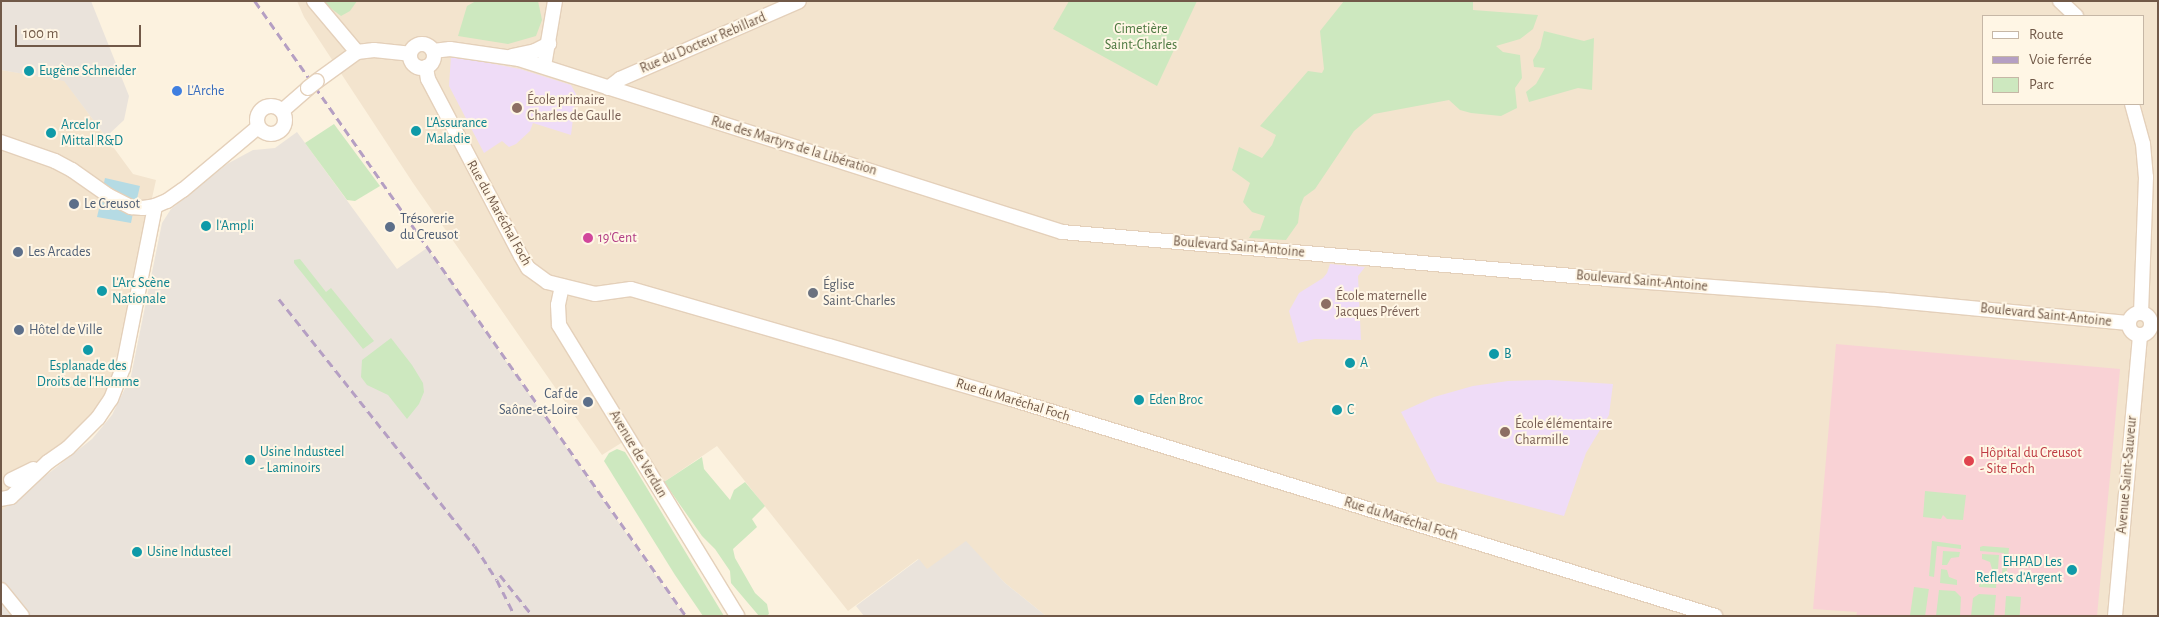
<!DOCTYPE html>
<meta charset="utf-8">
<style>
body{margin:0}
#map{position:relative;width:2159px;height:617px;overflow:hidden;background:#fcf2df;font-family:"Alegreya Sans",sans-serif}
div>[style]{position:absolute}
[style*='--x']{left:calc(var(--x)*1px);top:calc(var(--y)*1px);width:calc(var(--w)*1px);rotate:calc(var(--a)*1deg)}
.residential>*{inset:0;background:#f3e4ce}
.industrial>*{inset:0;background:#eae3db}
.education>*{inset:0;background:#efdcf7}
.medical>*{inset:0;background:#f9d2d5}
.green>*{inset:0;background:#cde8bf;transform-origin:0 0}
.water>*{inset:0;background:#b5dbe4}
.roads{filter:drop-shadow(1px 0 #e4d0ba) drop-shadow(-1px 0 #e4d0ba) drop-shadow(0 1px #e4d0ba) drop-shadow(0 -1px #e4d0ba)}
.secondary>*{height:14px;margin:-7px;padding:0 7px;transform-origin:7px;border-radius:7px;background:#fff}
.secondary>.ring{margin:-7px;padding:0;box-sizing:content-box;background:none;border:14px solid #fff;border-radius:50%}
.rail>*{height:2.5px;margin-top:-1.25px;transform-origin:0;background:repeating-linear-gradient(90deg,#b59fc3 0 8px,transparent 0 13px)}
.bridges{filter:drop-shadow(1px 0 #e4d0ba) drop-shadow(-1px 0 #e4d0ba) drop-shadow(0 1px #e4d0ba) drop-shadow(0 -1px #e4d0ba)}
.secondary-bridge>*{height:14px;margin:-7px;padding:0 7px;transform-origin:7px;border-radius:7px;background:#fff}
.dots>*{width:14px;height:14px;translate:-50% -50%;box-sizing:border-box;border:2px solid #fff6e5;border-radius:50%}
span{translate:-50% -50%;white-space:nowrap;text-align:center;line-height:1.15;-webkit-text-stroke:4px #fff6e5;paint-order:stroke}
.park-label{font-size:14px;color:#4d7840}
.street-label{font-size:14px;color:#715948}
.culture-label{font-size:14px;color:#0d838f}
.left{translate:0 -50%;text-align:left}
.right{translate:-100% -50%;text-align:right}
.shop-label{font-size:14px;color:#366cbe}
.education-label{font-size:14px;color:#785e54}
.service-label{font-size:14px;color:#4e5e75}
.hotel-label{font-size:14px;color:#b23c85}
.worship-label{font-size:14px;color:#5b616d}
.health-label{font-size:14px;color:#be3a42}
.frame{position:absolute;inset:0;border:2px solid #715948;pointer-events:none}
.legend{position:absolute;left:1982px;top:15px;width:162px;height:90px;box-sizing:border-box;background:#fff6e5;border:1px solid #c6b7a6;margin:0;padding:6px 9px;list-style:none;font-size:15px;color:#715948}
.legend li{display:flex;align-items:center;gap:10px;height:25px}
.legend b{width:25px;border:1px solid #c6b7a6}
.scale{position:absolute;left:15px;top:25px;width:126px;height:22px;box-sizing:border-box;border:2px solid #715948;border-top:0;padding-left:6px;font-size:15px;line-height:18px;white-space:nowrap;color:#715948;-webkit-text-stroke:4px #fff6e5;paint-order:stroke}
</style>
<div id="map">
<div class="residential">
<i style="clip-path:polygon(evenodd,297px 1px,2158px 1px,2158px 616px,1046px 616px,1005px 583px,987px 565px,926px 569px,918px 559px,848px 611px,717px 446px,664px 482px,634px 435px,602px 455px,413px 183px,304px 17px,297px 1px,1983px 16px,2143px 16px,2143px 104px,1983px 104px,1983px 16px)"></i>
<i style="clip-path:polygon(1px 70px,64px 80px,133px 174px,156px 180px,109px 392px,90px 435px,1px 515px)"></i>
</div>
<div class="industrial">
<i style="clip-path:polygon(1px 1px,91px 1px,129px 96px,124px 120px,106px 137px,64px 81px,1px 70px)"></i>
<i style="clip-path:polygon(297px 132px,397px 269px,427px 248px,684px 616px,1px 616px,1px 511px,92px 439px,112px 415px,131px 376px,162px 223px,171px 209px,227px 164px,253px 150px,275px 148px)"></i>
<i style="clip-path:polygon(966px 541px,1005px 583px,1046px 616px,864px 616px,856px 606px,919px 559px,927px 569px)"></i>
</div>
<div class="education">
<i style="clip-path:polygon(451px 56px,520px 69px,571px 85px,576px 94px,571px 135px,533px 123px,530px 131px,516px 144px,509px 147px,502px 141px,484px 153px,449px 86px)"></i>
<i style="clip-path:polygon(1330px 264px,1365px 267px,1358px 276px,1361px 340px,1315px 339px,1298px 343px,1289px 311px,1299px 293px,1323px 278px,1327px 273px)"></i>
<i style="clip-path:polygon(1550px 380px,1613px 384px,1609px 415px,1586px 453px,1564px 516px,1437px 482px,1401px 412px,1434px 397px,1473px 386px,1508px 381px)"></i>
</div>
<div class="medical">
<i style="clip-path:polygon(1836px 344px,2120px 369px,2097px 616px,1856px 616px,1857px 612px,1813px 609px)"></i>
</div>
<div class="green">
<i style="clip-path:polygon(321px 1px,357px 1px,350px 11px,341px 16px)"></i>
<i style="clip-path:polygon(476px 1px,538px 1px,542px 20px,536px 36px,508px 44px,458px 36px,467px 6px)"></i>
<i style="clip-path:polygon(1069px 1px,1197px 1px,1157px 86px,1053px 29px)"></i>
<i style="clip-path:polygon(1344px 1px,1473px 1px,1473px 10px,1538px 15px,1533px 29px,1520px 39px,1496px 46px,1503px 52px,1520px 55px,1522px 78px,1515px 88px,1517px 108px,1501px 116px,1471px 113px,1460px 110px,1449px 100px,1374px 114px,1354px 131px,1315px 189px,1304px 197px,1300px 207px,1298px 223px,1286px 240px,1249px 238px,1253px 231px,1260px 230px,1265px 216px,1252px 212px,1243px 202px,1250px 183px,1232px 170px,1239px 147px,1262px 158px,1272px 145px,1276px 135px,1260px 126px,1308px 71px,1322px 73px,1324px 69px,1320px 31px)"></i>
<i style="clip-path:polygon(1544px 31px,1584px 41px,1594px 38px,1592px 90px,1578px 88px,1529px 102px,1526px 92px,1536px 84px,1545px 68px,1534px 67px,1533px 60px,1540px 48px)"></i>
<i style="clip-path:polygon(334px 124px,380px 186px,355px 201px,347px 200px,305px 143px)"></i>
<i style="clip-path:polygon(300px 259px,326px 292px,331px 288px,374px 341px,363px 349px,294px 263px,294px 260px)"></i>
<i style="clip-path:polygon(391px 338px,412px 365px,423px 383px,424px 392px,419px 404px,407px 419px,388px 395px,367px 385px,361px 377px,362px 360px)"></i>
<i style="clip-path:polygon(617px 449px,625px 452px,630px 460px,724px 616px,703px 616px,675px 575px,604px 461px,609px 453px)"></i>
<i style="clip-path:polygon(702px 457px,704px 469px,730px 500px,734px 490px,745px 482px,765px 506px,752px 519px,757px 527px,733px 549px,735px 558px,755px 593px,767px 604px,769px 614px,766px 616px,759px 616px,731px 583px,730px 571px,715px 549px,702px 536px,664px 482px)"></i>
<i style="clip-path:polygon(1925px 491px,1966px 495px,1963px 520px,1947px 519px,1943px 515px,1941px 519px,1923px 517px)"></i>
<i style="clip-path:polygon(1932px 541px,1961px 545px,1961px 549px,1937px 546px,1934px 577px,1929px 576px)"></i>
<i style="clip-path:polygon(1983px 546px,2009px 548px,2006px 583px,2001px 582px,2004px 553px,1980px 551px,1980px 547px)"></i>
<i style="clip-path:polygon(1943px 551px,1960px 552px,1959px 557px,1951px 558px,1947px 565px,1942px 565px)"></i>
<i style="clip-path:polygon(1982px 554px,1999px 555px,1998px 569px,1992px 569px,1990px 562px,1982px 559px)"></i>
<i style="clip-path:polygon(1941px 569px,1947px 570px,1949px 577px,1957px 580px,1957px 585px,1940px 583px)"></i>
<i style="clip-path:polygon(1992px 574px,1997px 574px,1996px 588px,1979px 587px,1980px 582px,1988px 581px)"></i>
<i style="left:1914px;top:587px;width:15px;height:29px;rotate:8deg"></i>
<i style="clip-path:polygon(1939px 590px,1955px 591px,1961px 597px,1960px 616px,1936px 616px)"></i>
<i style="clip-path:polygon(1979px 594px,1996px 595px,1994px 616px,1971px 616px,1973px 598px)"></i>
<i style="left:2006px;top:596px;width:15px;height:20px;rotate:4deg"></i>
</div>
<div class="water">
<i style="clip-path:polygon(105px 178px,140px 186px,136px 203px,103px 187px)"></i>
<i style="clip-path:polygon(101px 200px,133px 213px,131px 223px,97px 217px)"></i>
</div>
<div class="roads">
<div class="secondary">
<i style="--x:314;--y:1;--w:67;--a:49.9"></i>
<i style="--x:2060;--y:1;--w:22;--a:43"></i>
<i class="ring" style="left:410px;top:44px;width:10px;height:10px"></i>
<i style="--x:433;--y:51;--w:17;--a:-7"></i>
<i style="--x:450;--y:49;--w:70;--a:8.2"></i>
<i style="--x:519;--y:59;--w:570;--a:17.67"></i>
<i style="--x:1062;--y:232;--w:548;--a:4.92"></i>
<i style="--x:1608;--y:279;--w:278;--a:4.3"></i>
<i style="--x:1885;--y:300;--w:245;--a:5.4"></i>
<i style="--x:512;--y:56;--w:24;--a:-12"></i>
<i style="--x:535;--y:51;--w:16;--a:-27"></i>
<i style="--x:544;--y:66;--w:66;--a:-80.4"></i>
<i style="--x:426;--y:67;--w:12;--a:81"></i>
<i style="--x:428;--y:79;--w:200;--a:62.3"></i>
<i style="--x:521;--y:256;--w:14;--a:60"></i>
<i style="--x:528;--y:268;--w:24;--a:36"></i>
<i style="--x:547;--y:282;--w:49;--a:14"></i>
<i style="--x:595;--y:294;--w:36;--a:-8"></i>
<i style="--x:631;--y:289;--w:206;--a:16.1"></i>
<i style="--x:829;--y:346;--w:190;--a:16.2"></i>
<i style="--x:1011;--y:399;--w:737;--a:17.13"></i>
<i style="--x:317;--y:81;--w:49;--a:-35.9"></i>
<i style="--x:357;--y:52;--w:17;--a:-7"></i>
<i style="--x:374;--y:50;--w:36;--a:6"></i>
<i style="--x:608;--y:88;--w:15;--a:-37"></i>
<i style="--x:620;--y:79;--w:195;--a:-23.5"></i>
<i style="--x:2132;--y:104;--w:41;--a:74.6"></i>
<i style="--x:2143;--y:144;--w:33;--a:85"></i>
<i style="--x:2146;--y:177;--w:136;--a:92.1"></i>
<i class="ring" style="left:257px;top:106px;width:14px;height:14px"></i>
<i style="--x:282;--y:111;--w:35;--a:-41"></i>
<i style="--x:1;--y:142;--w:57;--a:19.4"></i>
<i style="--x:55;--y:161;--w:19;--a:28"></i>
<i style="--x:72;--y:170;--w:45;--a:35.1"></i>
<i style="--x:109;--y:196;--w:25;--a:27"></i>
<i style="--x:131;--y:207;--w:12;--a:5"></i>
<i style="--x:143;--y:208;--w:12;--a:-9"></i>
<i style="--x:155;--y:206;--w:13;--a:-23"></i>
<i style="--x:167;--y:201;--w:19;--a:-35"></i>
<i style="--x:183;--y:190;--w:98;--a:-40"></i>
<i style="--x:562;--y:286;--w:19;--a:102"></i>
<i style="--x:558;--y:305;--w:20;--a:87"></i>
<i style="--x:559;--y:325;--w:341;--a:58.5"></i>
<i class="ring" style="left:2129px;top:313px;width:8px;height:8px"></i>
<i style="--x:11;--y:480;--w:25;--a:-26"></i>
<i style="--x:1;--y:499;--w:10;--a:-11"></i>
<i style="--x:11;--y:497;--w:51;--a:-43.4"></i>
<i style="--x:48;--y:462;--w:24;--a:-35"></i>
<i style="--x:68;--y:448;--w:42;--a:-45"></i>
<i style="--x:98;--y:418;--w:23;--a:-56"></i>
<i style="--x:111;--y:399;--w:33;--a:-69"></i>
<i style="--x:123;--y:368;--w:165;--a:-78.8"></i>
<i style="--x:1;--y:590;--w:33;--a:51"></i>
<i style="--x:2115;--y:616;--w:282;--a:-84.9"></i>
</div>
</div>
<div class="rail">
<i style="--x:255;--y:1;--w:751;--a:54.98"></i>
<i style="--x:279;--y:299;--w:315;--a:51.6"></i>
<i style="--x:475;--y:546;--w:40;--a:57.1"></i>
<i style="--x:497;--y:580;--w:40;--a:63.4"></i>
<i style="--x:500;--y:575;--w:53;--a:51.2"></i>
</div>
<div class="bridges">
<div class="secondary-bridge">
<i style="--x:308;--y:88;--w:11;--a:-38"></i>
</div>
</div>
<div class="dots">
<i style="left:29px;top:71px;background:#0f9aa8"></i>
<i style="left:177px;top:91px;background:#3f7fe0"></i>
<i style="left:517px;top:108px;background:#8d6e63"></i>
<i style="left:416px;top:131px;background:#0f9aa8"></i>
<i style="left:51px;top:133px;background:#0f9aa8"></i>
<i style="left:74px;top:204px;background:#5c6f8a"></i>
<i style="left:206px;top:226px;background:#0f9aa8"></i>
<i style="left:390px;top:227px;background:#5c6f8a"></i>
<i style="left:588px;top:238px;background:#d1479c"></i>
<i style="left:18px;top:252px;background:#5c6f8a"></i>
<i style="left:102px;top:291px;background:#0f9aa8"></i>
<i style="left:813px;top:293px;background:#6b7280"></i>
<i style="left:1326px;top:304px;background:#8d6e63"></i>
<i style="left:19px;top:330px;background:#5c6f8a"></i>
<i style="left:88px;top:350px;background:#0f9aa8"></i>
<i style="left:1494px;top:354px;background:#0f9aa8"></i>
<i style="left:1350px;top:363px;background:#0f9aa8"></i>
<i style="left:1139px;top:400px;background:#0f9aa8"></i>
<i style="left:588px;top:402px;background:#5c6f8a"></i>
<i style="left:1337px;top:410px;background:#0f9aa8"></i>
<i style="left:1505px;top:432px;background:#8d6e63"></i>
<i style="left:250px;top:460px;background:#0f9aa8"></i>
<i style="left:1969px;top:461px;background:#e0444e"></i>
<i style="left:137px;top:552px;background:#0f9aa8"></i>
<i style="left:2072px;top:570px;background:#0f9aa8"></i>
</div>
<div class="park-label">
<span style="left:1141px;top:37px">Cimetière<br>Saint-Charles</span>
</div>
<div class="street-label">
<span style="left:703px;top:43px;rotate:-23deg">Rue du Docteur Rebillard</span>
<span style="left:794px;top:146px;rotate:17deg">Rue des Martyrs de la Libération</span>
<span style="left:499px;top:213px;rotate:61deg">Rue du Maréchal Foch</span>
<span style="left:1239px;top:247px;rotate:5deg">Boulevard Saint-Antoine</span>
<span style="left:1642px;top:281px;rotate:5deg">Boulevard Saint-Antoine</span>
<span style="left:2046px;top:315px;rotate:6deg">Boulevard Saint-Antoine</span>
<span style="left:1013px;top:400px;rotate:17deg">Rue du Maréchal Foch</span>
<span style="left:638px;top:454px;rotate:59deg">Avenue de Verdun</span>
<span style="left:2127px;top:475px;rotate:-85deg">Avenue Saint-Sauveur</span>
<span style="left:1401px;top:519px;rotate:17deg">Rue du Maréchal Foch</span>
</div>
<div class="culture-label">
<span class="left" style="left:39px;top:71px">Eugène Schneider</span>
<span class="left" style="left:426px;top:131px">L'Assurance<br>Maladie</span>
<span class="left" style="left:61px;top:133px">Arcelor<br>Mittal R&amp;D</span>
<span class="left" style="left:216px;top:226px">l'Ampli</span>
<span class="left" style="left:112px;top:291px">L'Arc Scène<br>Nationale</span>
<span class="left" style="left:1504px;top:354px">B</span>
<span class="left" style="left:1360px;top:363px">A</span>
<span style="left:88px;top:374px">Esplanade des<br>Droits de l'Homme</span>
<span class="left" style="left:1149px;top:400px">Eden Broc</span>
<span class="left" style="left:1347px;top:410px">C</span>
<span class="left" style="left:260px;top:460px">Usine Industeel<br>- Laminoirs</span>
<span class="left" style="left:147px;top:552px">Usine Industeel</span>
<span class="right" style="left:2062px;top:570px">EHPAD Les<br>Reflets d'Argent</span>
</div>
<div class="shop-label">
<span class="left" style="left:187px;top:91px">L'Arche</span>
</div>
<div class="education-label">
<span class="left" style="left:527px;top:108px">École primaire<br>Charles de Gaulle</span>
<span class="left" style="left:1336px;top:304px">École maternelle<br>Jacques Prévert</span>
<span class="left" style="left:1515px;top:432px">École élémentaire<br>Charmille</span>
</div>
<div class="service-label">
<span class="left" style="left:84px;top:204px">Le Creusot</span>
<span class="left" style="left:400px;top:227px">Trésorerie<br>du Creusot</span>
<span class="left" style="left:28px;top:252px">Les Arcades</span>
<span class="left" style="left:29px;top:330px">Hôtel de Ville</span>
<span class="right" style="left:578px;top:402px">Caf de<br>Saône-et-Loire</span>
</div>
<div class="hotel-label">
<span class="left" style="left:598px;top:238px">19'Cent</span>
</div>
<div class="worship-label">
<span class="left" style="left:823px;top:293px">Église<br>Saint-Charles</span>
</div>
<div class="health-label">
<span class="left" style="left:1980px;top:461px">Hôpital du Creusot<br>- Site Foch</span>
</div>
<div class="frame"></div>
<ul class="legend">
<li><b style="height:6px;background:#fff"></b>Route</li>
<li><b style="height:6px;background:#b59fc3"></b>Voie ferrée</li>
<li><b style="height:14px;background:#cde8bf"></b>Parc</li>
</ul>
<div class="scale">100 m</div>
</div>
